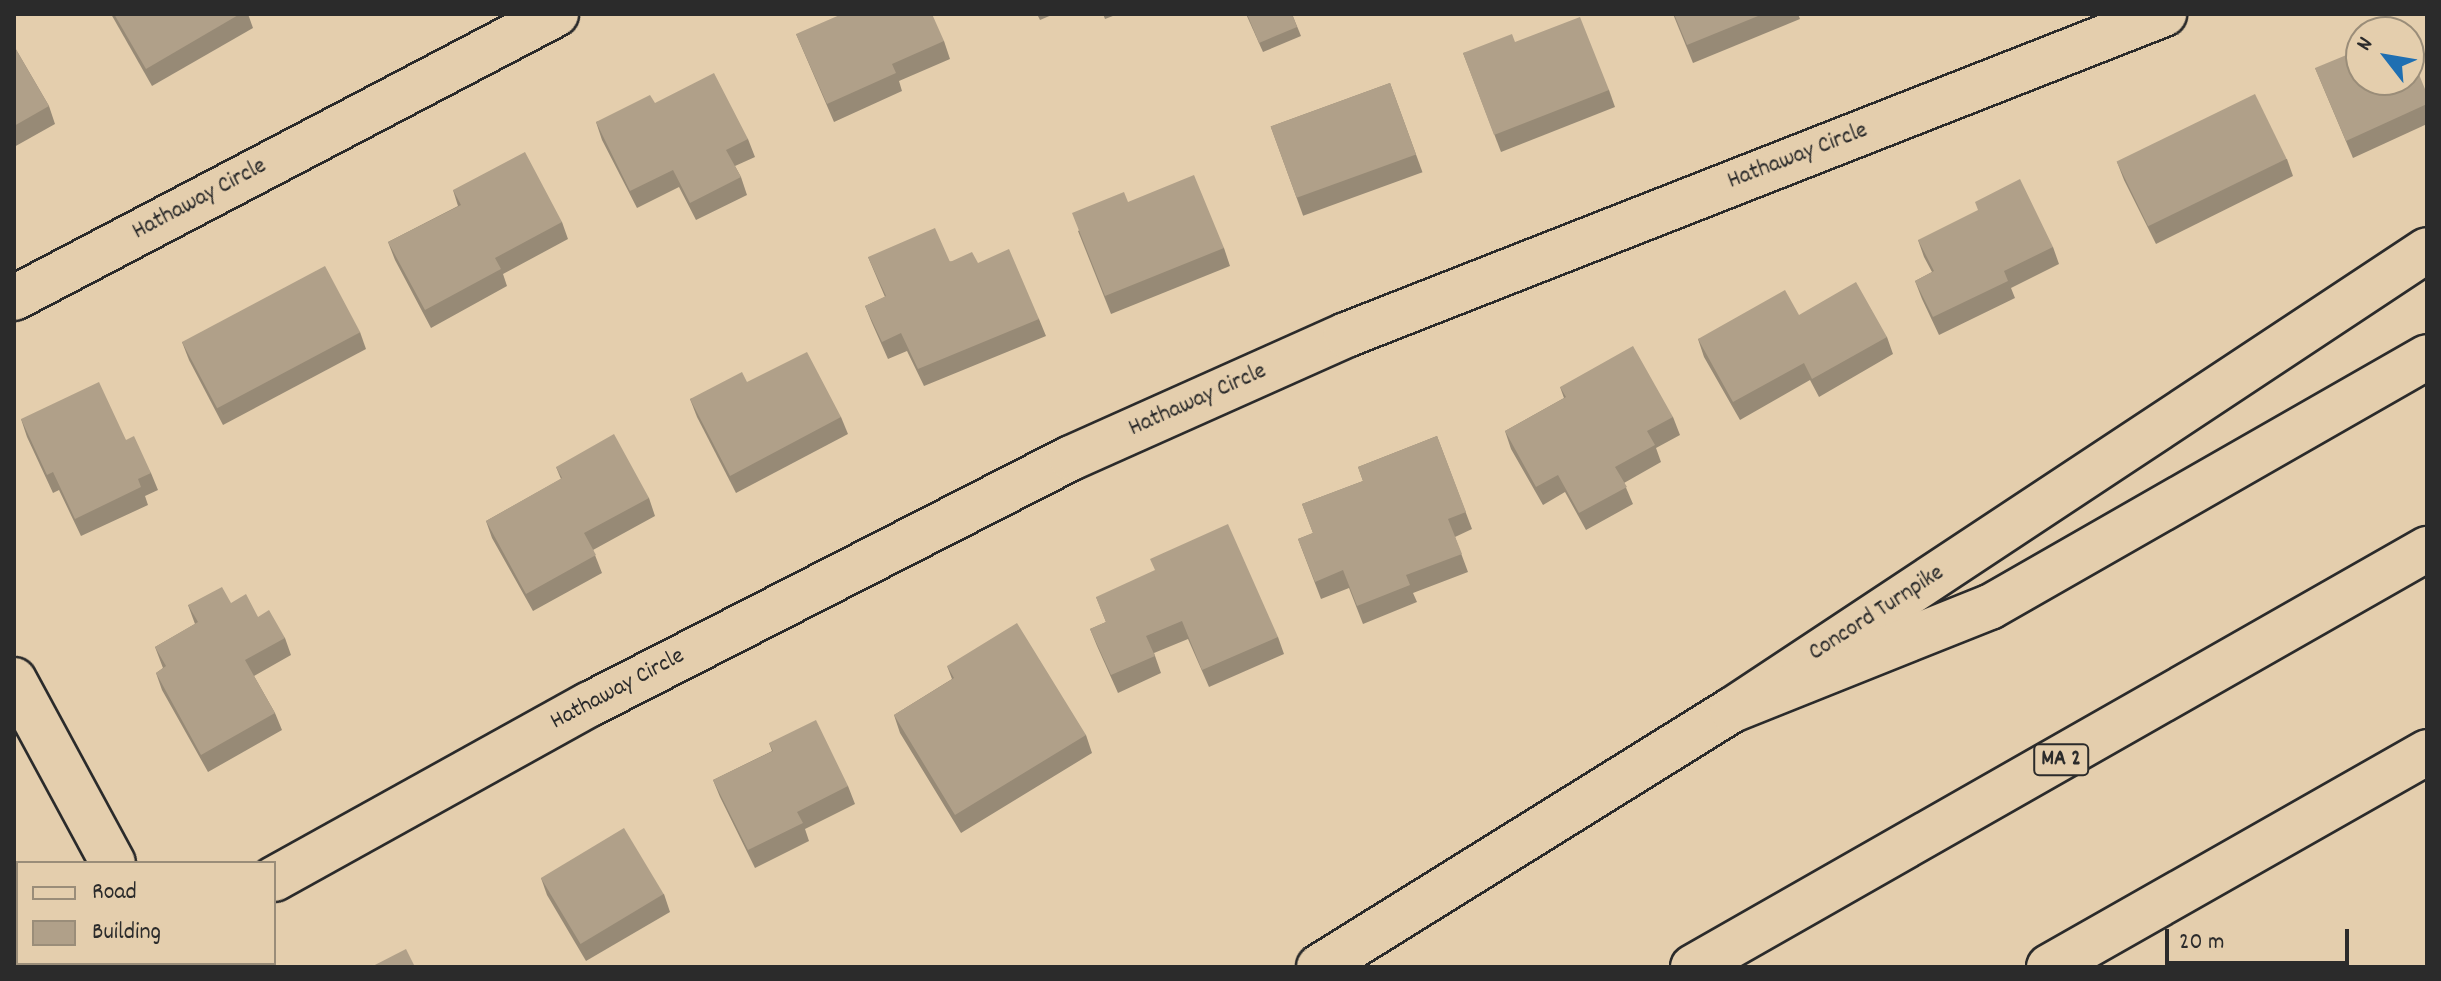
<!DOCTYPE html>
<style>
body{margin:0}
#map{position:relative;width:2441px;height:981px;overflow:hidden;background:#e4cead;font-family:Dekko,sans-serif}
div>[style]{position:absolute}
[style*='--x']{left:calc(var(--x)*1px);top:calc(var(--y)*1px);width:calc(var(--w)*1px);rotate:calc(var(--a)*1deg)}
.roads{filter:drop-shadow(2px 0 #2b2b2b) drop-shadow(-2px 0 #2b2b2b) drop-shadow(0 2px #2b2b2b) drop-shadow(0 -2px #2b2b2b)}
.minor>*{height:44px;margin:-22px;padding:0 22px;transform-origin:22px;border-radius:22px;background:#e4cead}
.major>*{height:44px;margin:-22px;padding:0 22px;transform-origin:22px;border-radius:22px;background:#e4cead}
.highway>*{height:44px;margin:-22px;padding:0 22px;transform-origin:22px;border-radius:22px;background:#e4cead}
.wall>*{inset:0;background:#978a76;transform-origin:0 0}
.building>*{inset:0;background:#b0a089;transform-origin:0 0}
span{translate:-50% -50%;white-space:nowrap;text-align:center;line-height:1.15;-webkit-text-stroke:6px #e4cead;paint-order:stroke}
.shield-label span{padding:2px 6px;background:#e4cead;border:2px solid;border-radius:6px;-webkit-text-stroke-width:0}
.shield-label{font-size:22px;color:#2b2b2b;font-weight:700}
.street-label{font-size:24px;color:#2b2b2b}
.frame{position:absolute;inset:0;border:16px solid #2b2b2b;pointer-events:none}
.legend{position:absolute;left:16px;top:861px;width:260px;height:104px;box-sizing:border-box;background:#e4cead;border:2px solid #9a8d79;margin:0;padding:10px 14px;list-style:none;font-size:24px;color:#2b2b2b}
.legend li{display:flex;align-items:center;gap:16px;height:40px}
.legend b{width:40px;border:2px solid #9a8d79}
.north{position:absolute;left:2345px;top:16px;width:80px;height:80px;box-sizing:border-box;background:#e4cead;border:2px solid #9a8d79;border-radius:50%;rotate:301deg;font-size:22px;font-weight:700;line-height:32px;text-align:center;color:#2b2b2b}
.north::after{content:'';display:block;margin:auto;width:28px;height:36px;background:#1f6fb2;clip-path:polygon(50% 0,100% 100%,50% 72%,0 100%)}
.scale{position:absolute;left:2165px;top:929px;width:184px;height:36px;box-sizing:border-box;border:4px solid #2b2b2b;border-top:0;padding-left:10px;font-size:24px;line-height:28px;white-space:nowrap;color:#2b2b2b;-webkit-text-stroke:6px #e4cead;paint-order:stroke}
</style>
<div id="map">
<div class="roads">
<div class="minor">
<i style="--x:14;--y:298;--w:612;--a:-27.65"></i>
<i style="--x:14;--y:680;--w:208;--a:61.6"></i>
<i style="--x:274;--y:879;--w:361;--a:-29"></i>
<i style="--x:590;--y:704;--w:540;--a:-27.09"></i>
<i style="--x:1071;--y:458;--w:301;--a:-24.1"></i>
<i style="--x:1346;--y:335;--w:879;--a:-21.43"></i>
<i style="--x:167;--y:963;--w:4;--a:63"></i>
</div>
<div class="major">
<i style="--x:1319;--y:967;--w:486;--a:-31.9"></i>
<i style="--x:1732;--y:710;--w:833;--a:-33.5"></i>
</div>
<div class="highway">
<i style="--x:1732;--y:710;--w:278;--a:-21.8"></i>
<i style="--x:1990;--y:607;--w:503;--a:-29.77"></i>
<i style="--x:1693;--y:967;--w:845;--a:-29.66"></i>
<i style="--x:2049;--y:967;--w:435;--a:-29.6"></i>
</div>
</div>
<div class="wall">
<i style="clip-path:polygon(111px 14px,248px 14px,253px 28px,152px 86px)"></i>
<i style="clip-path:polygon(1037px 14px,1054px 14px,1040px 20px)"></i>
<i style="clip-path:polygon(1103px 14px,1118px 14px,1105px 19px)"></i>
<i style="clip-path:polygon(1246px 14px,1292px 14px,1301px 36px,1263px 52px)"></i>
<i style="clip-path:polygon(1673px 14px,1798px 14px,1800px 19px,1693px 63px)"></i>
<i style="clip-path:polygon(796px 34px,944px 41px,950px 59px,899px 81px,902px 91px,834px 122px)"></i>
<i style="clip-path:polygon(1515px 42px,1609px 90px,1615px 107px,1501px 152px,1463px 53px)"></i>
<i style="clip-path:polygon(14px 46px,49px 106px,55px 124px,14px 147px)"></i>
<i style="clip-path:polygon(2315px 68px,2427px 94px,2427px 124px,2353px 158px)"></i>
<i style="left:1390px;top:83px;width:95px;height:127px;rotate:70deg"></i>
<i style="clip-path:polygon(655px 103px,748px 139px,755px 157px,735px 166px,741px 177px,747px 195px,696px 220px,679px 187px,637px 208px,602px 140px,596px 122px)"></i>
<i style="clip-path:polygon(2287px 159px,2293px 176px,2156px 244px,2124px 180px,2117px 162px)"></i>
<i style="clip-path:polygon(453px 190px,562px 222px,568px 239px,503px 274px,507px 286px,431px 328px,395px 260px,388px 242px,458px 206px)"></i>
<i style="clip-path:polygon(1128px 202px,1224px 248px,1230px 266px,1111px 314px,1078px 231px)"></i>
<i style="clip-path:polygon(1918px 240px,2053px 247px,2059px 264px,2011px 288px,2015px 298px,1939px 335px,1922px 299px,1915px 281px,1932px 272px,1924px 257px)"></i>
<i style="clip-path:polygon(868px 257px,978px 263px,1039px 319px,1046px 336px,924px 386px,907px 351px,888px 359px,872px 323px,865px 306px,885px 297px)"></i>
<i style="clip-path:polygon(1799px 315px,1887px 337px,1893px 354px,1819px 397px,1810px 380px,1740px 420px,1704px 357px,1698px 339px)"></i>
<i style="clip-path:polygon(360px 332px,366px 349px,223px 425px,189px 360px,182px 342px)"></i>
<i style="clip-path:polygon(747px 382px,841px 417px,848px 434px,736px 493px,697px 417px,690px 399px)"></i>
<i style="clip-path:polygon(1560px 387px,1673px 417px,1680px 435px,1656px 448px,1661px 462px,1624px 483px,1633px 504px,1586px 530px,1565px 492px,1543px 505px,1511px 449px,1505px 431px,1564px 398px)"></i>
<i style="clip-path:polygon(21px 419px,126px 440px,151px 473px,158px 490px,145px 496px,148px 505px,81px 536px,59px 490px,53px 493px,27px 437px)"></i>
<i style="clip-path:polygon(1437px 436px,1472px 529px,1455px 537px,1468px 572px,1413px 593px,1417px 602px,1363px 624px,1349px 588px,1321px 599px,1298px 539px,1313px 533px,1302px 504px,1363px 481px,1358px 467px)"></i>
<i style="clip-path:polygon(556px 467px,649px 498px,655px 516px,593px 550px,602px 573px,533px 611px,492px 538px,486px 521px,561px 479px)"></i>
<i style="clip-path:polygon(1096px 597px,1278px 637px,1284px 654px,1209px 687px,1188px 639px,1154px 653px,1161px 673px,1118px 693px,1097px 646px,1090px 629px,1106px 622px)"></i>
<i style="clip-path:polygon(231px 603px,258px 617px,285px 638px,291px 655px,254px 676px,275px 713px,282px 730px,208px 772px,162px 690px,156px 673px,163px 668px,155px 647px,195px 624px,188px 605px)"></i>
<i style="clip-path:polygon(947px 666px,1086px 735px,1092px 753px,961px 833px,900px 733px,894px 715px,952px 679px)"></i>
<i style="clip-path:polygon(769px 743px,848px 786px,855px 804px,805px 829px,809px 841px,755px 868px,720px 797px,713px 780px,772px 751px)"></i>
<i style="clip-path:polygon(541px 878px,664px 894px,670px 912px,586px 961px,547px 895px)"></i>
</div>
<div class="building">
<i style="clip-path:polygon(114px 14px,240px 14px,146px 69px)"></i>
<i style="clip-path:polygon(842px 14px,932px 14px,944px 41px,892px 64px,896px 73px,827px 104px,796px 34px)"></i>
<i style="clip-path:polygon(1247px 14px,1292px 14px,1297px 27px,1259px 43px)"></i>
<i style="clip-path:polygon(1674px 14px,1763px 14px,1687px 45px)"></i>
<i style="clip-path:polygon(1580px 17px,1609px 90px,1494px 135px,1463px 53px,1512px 34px,1515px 42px)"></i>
<i style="clip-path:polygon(14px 46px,49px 106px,14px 126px)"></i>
<i style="clip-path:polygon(2361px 49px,2361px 80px,2409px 80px,2409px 70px,2416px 67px,2427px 94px,2427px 104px,2346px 141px,2315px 68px)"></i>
<i style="clip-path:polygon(714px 73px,748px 139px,726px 150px,741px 177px,690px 203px,673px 170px,630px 191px,596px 122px,650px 95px,655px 103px)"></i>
<i style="left:1390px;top:83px;width:76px;height:127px;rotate:70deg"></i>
<i style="left:2255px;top:94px;width:72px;height:154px;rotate:64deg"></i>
<i style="clip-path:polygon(525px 152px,562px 222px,495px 258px,501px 269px,425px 310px,388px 242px,461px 205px,453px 190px)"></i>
<i style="clip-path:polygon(1194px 175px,1224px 248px,1105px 296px,1072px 213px,1124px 192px,1128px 202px)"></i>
<i style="clip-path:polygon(2020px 179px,2053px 247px,2004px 271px,2008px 281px,1933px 317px,1915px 281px,1934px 271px,1918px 240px,1978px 210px,1975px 202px)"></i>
<i style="clip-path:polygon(935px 228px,950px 262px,972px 252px,978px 263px,1009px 249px,1039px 319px,918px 369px,901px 333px,882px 342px,865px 306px,886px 296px,868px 257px)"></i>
<i style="left:325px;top:266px;width:75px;height:162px;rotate:62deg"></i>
<i style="clip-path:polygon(1856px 282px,1887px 337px,1812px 379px,1804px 363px,1733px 402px,1698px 339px,1785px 290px,1799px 315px)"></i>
<i style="clip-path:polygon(1633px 346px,1673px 417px,1647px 431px,1655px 445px,1615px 467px,1627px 487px,1579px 513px,1558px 475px,1536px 487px,1505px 431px,1566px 397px,1560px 387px)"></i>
<i style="clip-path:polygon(807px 352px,841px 417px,730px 476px,690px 399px,742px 372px,747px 382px)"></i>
<i style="clip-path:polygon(99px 382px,126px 440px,134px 436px,151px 473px,138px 479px,141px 487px,75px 519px,53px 472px,47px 475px,21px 419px)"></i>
<i style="clip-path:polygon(614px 434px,649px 498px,584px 533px,596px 555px,526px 594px,486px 521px,562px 478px,556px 467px)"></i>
<i style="clip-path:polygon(1437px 436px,1466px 512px,1448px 519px,1462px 554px,1406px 575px,1410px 585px,1357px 606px,1343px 570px,1315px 582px,1298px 539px,1313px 533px,1302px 504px,1363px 481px,1358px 467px)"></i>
<i style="clip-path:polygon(1228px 524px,1278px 637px,1202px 670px,1182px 621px,1146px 636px,1155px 656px,1111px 675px,1090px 629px,1106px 622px,1096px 597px,1155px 570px,1150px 559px)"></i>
<i style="clip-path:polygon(222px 587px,231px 603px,246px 594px,258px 617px,269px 610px,285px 638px,245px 660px,275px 713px,201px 755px,156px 673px,166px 666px,155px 647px,198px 622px,188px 605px)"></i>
<i style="clip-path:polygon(1017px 623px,1086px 735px,955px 815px,894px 715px,954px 678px,947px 666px)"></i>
<i style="clip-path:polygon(816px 720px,848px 786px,797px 812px,803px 823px,748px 850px,713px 780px,773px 751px,769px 743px)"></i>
<i style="left:624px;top:828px;width:77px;height:97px;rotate:59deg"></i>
<i style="clip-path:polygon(406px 949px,415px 967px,371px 967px)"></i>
</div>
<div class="shield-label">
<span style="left:2061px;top:760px">MA 2</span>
</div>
<div class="street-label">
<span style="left:1798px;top:157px;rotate:-21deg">Hathaway Circle</span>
<span style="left:200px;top:200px;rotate:-28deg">Hathaway Circle</span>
<span style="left:1198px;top:401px;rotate:-24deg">Hathaway Circle</span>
<span style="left:1877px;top:614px;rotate:-33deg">Concord Turnpike</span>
<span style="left:618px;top:690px;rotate:-28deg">Hathaway Circle</span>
</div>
<div class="frame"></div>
<ul class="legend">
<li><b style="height:10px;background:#e4cead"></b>Road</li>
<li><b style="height:22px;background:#b0a089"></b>Building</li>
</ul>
<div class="north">N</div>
<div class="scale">20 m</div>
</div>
